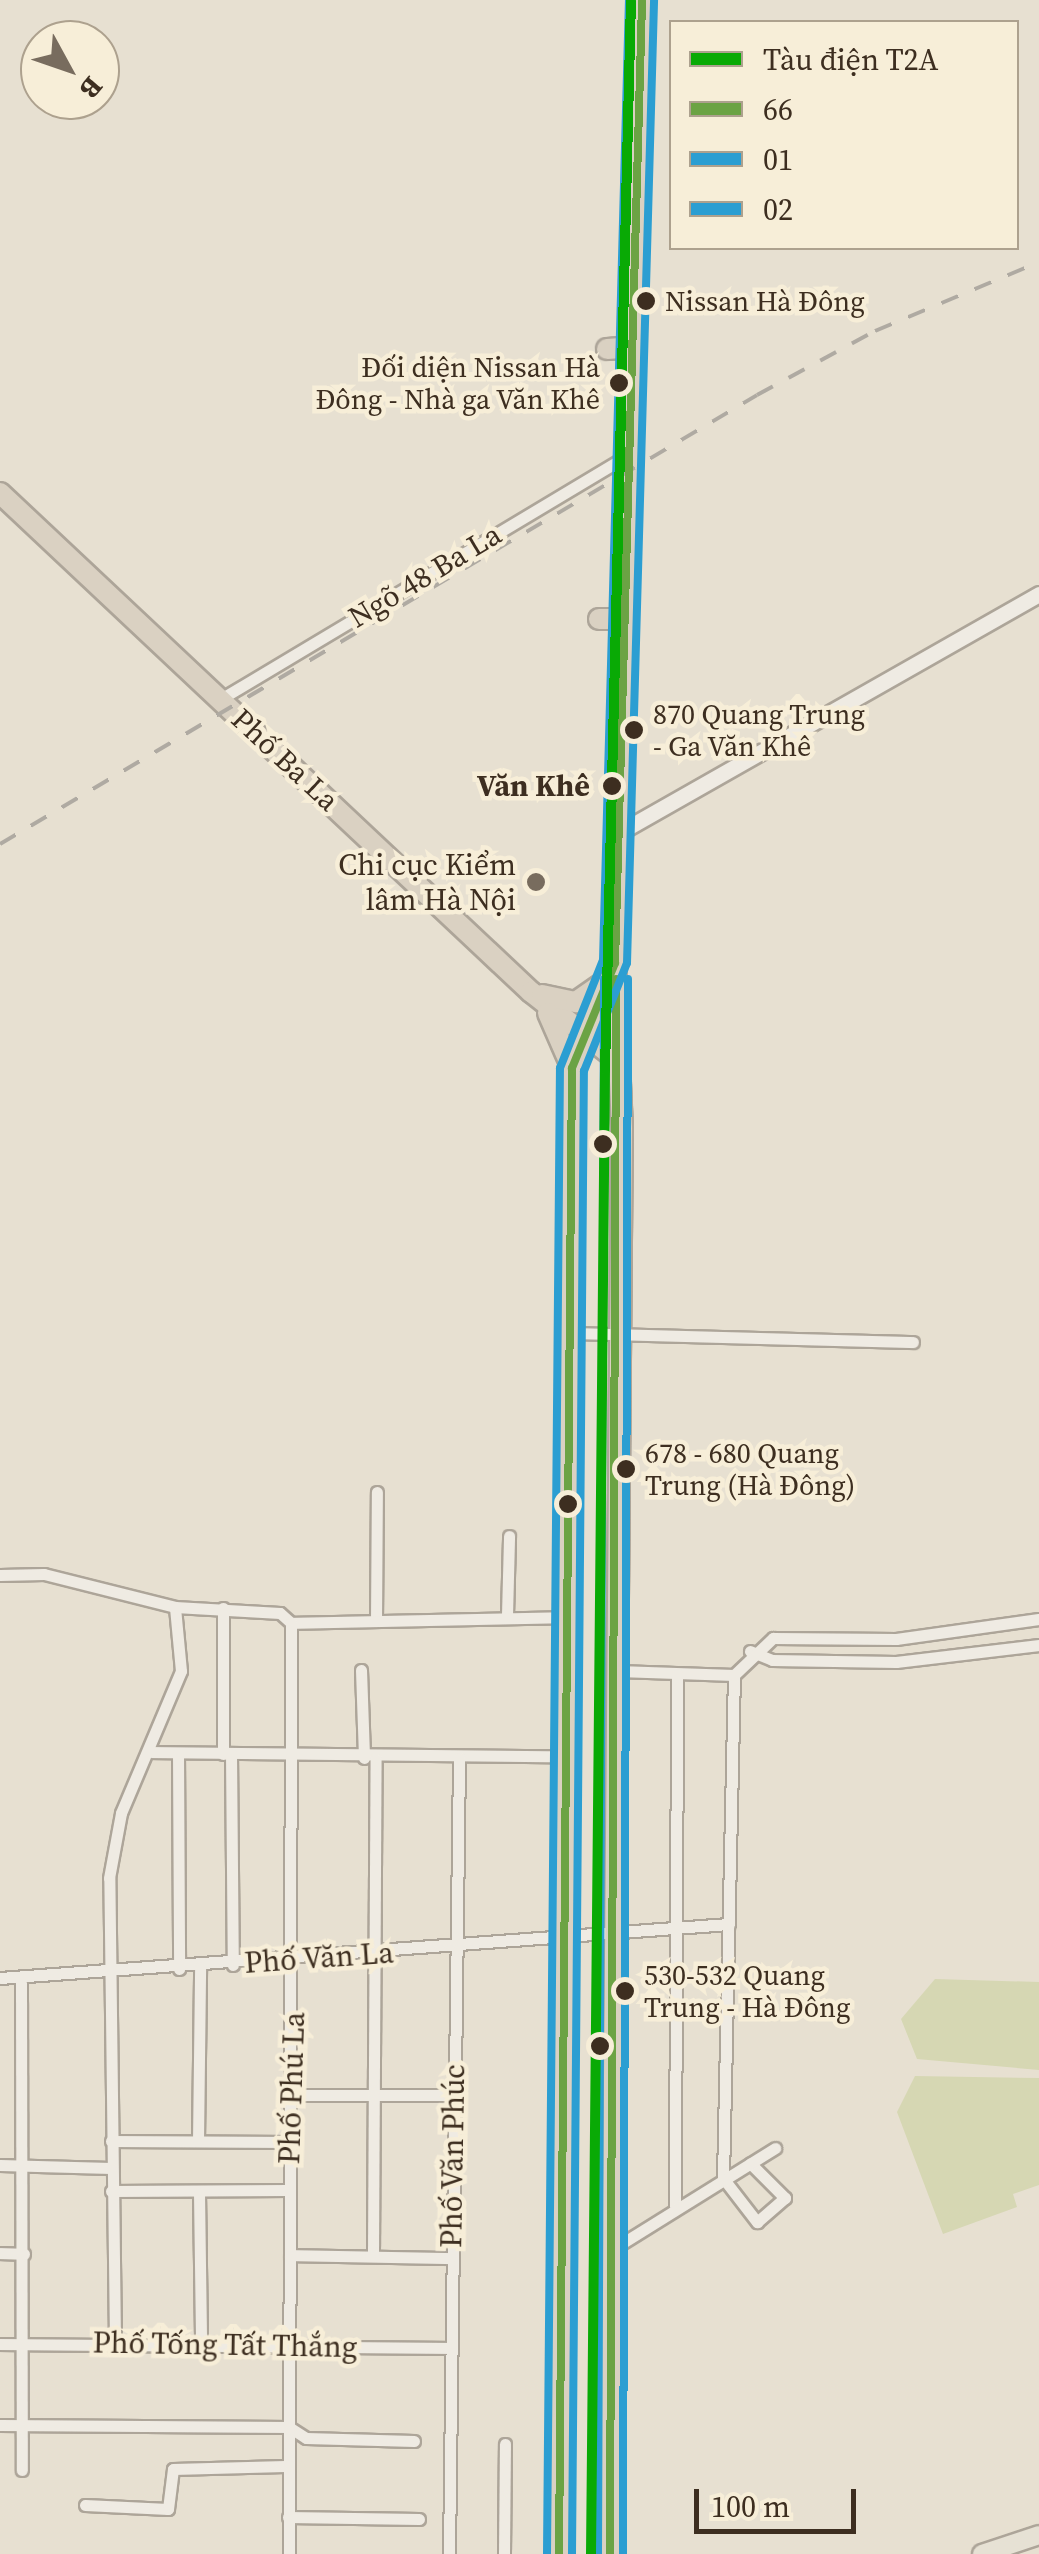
<!DOCTYPE html>
<meta charset="utf-8">
<style>
body{margin:0}
#map{position:relative;width:1039px;height:2554px;overflow:hidden;background:#e7e0d1;font-family:"Source Serif 4",serif}
div>[style]{position:absolute}
[style*='--x']{left:calc(var(--x)*1px);top:calc(var(--y)*1px);width:calc(var(--w)*1px);rotate:calc(var(--a)*1deg)}
.green>*{inset:0;background:#d6d7b3}
.roads{filter:drop-shadow(2px 0 #ada599) drop-shadow(-2px 0 #ada599) drop-shadow(0 2px #ada599) drop-shadow(0 -2px #ada599)}
.street>*{height:11px;margin:-5.5px;padding:0 5.5px;transform-origin:5.5px;border-radius:5.5px;background:#efebe3}
.secondary>*{height:15px;margin:-7.5px;padding:0 7.5px;transform-origin:7.5px;border-radius:7.5px;background:#efebe3}
.primary>*{height:18px;margin:-9px;padding:0 9px;transform-origin:9px;border-radius:9px;background:#e6e1d4}
.highway>*{height:20px;margin:-10px;padding:0 10px;transform-origin:10px;border-radius:10px;background:#dad1c2}
.rail>*{height:4px;margin-top:-2px;transform-origin:0;background:repeating-linear-gradient(90deg,#afaaa2 0 18px,transparent 0 36px)}
.bus-1>*{height:8px;margin:-4px;padding:0 4px;transform-origin:4px;border-radius:4px;background:#6ba344}
.bus-2>*{height:8px;margin:-4px;padding:0 4px;transform-origin:4px;border-radius:4px;background:#2b9ed2}
.bus-3>*{height:8px;margin:-4px;padding:0 4px;transform-origin:4px;border-radius:4px;background:#2b9ed2}
.metro-1>*{height:10px;margin:-5px;padding:0 5px;transform-origin:5px;border-radius:5px;background:#09aa05}
.dots>*{width:28px;height:28px;translate:-50% -50%;box-sizing:border-box;border:5px solid #f7eed8;border-radius:50%}
span{translate:-50% -50%;white-space:nowrap;text-align:center;line-height:1.15;-webkit-text-stroke:9px #f7eed8;paint-order:stroke}
.bus-label{font-size:28px;color:#3d2e20}
.left{translate:0 -50%;text-align:left}
.right{translate:-100% -50%;text-align:right}
.street-label{font-size:30px;color:#3d2e20}
.stop-label{font-size:30px;color:#3d2e20;font-weight:700}
.poi-label{font-size:30px;color:#3d2e20}
.legend{position:absolute;left:669px;top:20px;width:350px;height:230px;box-sizing:border-box;background:#f7eed8;border:2px solid #ada18e;margin:0;padding:12px 18px;list-style:none;font-size:30px;color:#3d2e20}
.legend li{display:flex;align-items:center;gap:20px;height:50px}
.legend b{width:50px;border:2px solid #ada18e}
.north{position:absolute;left:20px;top:20px;width:100px;height:100px;box-sizing:border-box;background:#f7eed8;border:2px solid #ada18e;border-radius:50%;rotate:130deg;font-size:28px;font-weight:700;line-height:40px;text-align:center;color:#3d2e20}
.north::after{content:'';display:block;margin:auto;width:35px;height:45px;background:#786c5e;clip-path:polygon(50% 0,100% 100%,50% 72%,0 100%)}
.scale{position:absolute;left:694px;top:2489px;width:162px;height:45px;box-sizing:border-box;border:5px solid #3d2e20;border-top:0;padding-left:12px;font-size:30px;line-height:35px;white-space:nowrap;color:#3d2e20;-webkit-text-stroke:8px #f7eed8;paint-order:stroke}
</style>
<div id="map">
<div class="green">
<i style="clip-path:polygon(935px 1979px,1039px 1982px,1039px 2070px,917px 2059px,901px 2019px)"></i>
<i style="clip-path:polygon(915px 2076px,1039px 2078px,1039px 2185px,1013px 2194px,1017px 2207px,943px 2234px,897px 2112px)"></i>
</div>
<div class="roads">
<div class="street">
<i style="--x:219;--y:700;--w:480;--a:-30.9"></i>
<i style="--x:569;--y:1333;--w:344;--a:1.5"></i>
<i style="--x:0;--y:1575;--w:44;--a:-1.3"></i>
<i style="--x:44;--y:1574;--w:135;--a:14.1"></i>
<i style="--x:175;--y:1607;--w:105;--a:3.3"></i>
<i style="--x:280;--y:1613;--w:15;--a:42"></i>
<i style="--x:223;--y:1608;--w:146;--a:90"></i>
<i style="--x:507;--y:1615;--w:79;--a:-88.5"></i>
<i style="--x:376;--y:1621;--w:129;--a:-89.6"></i>
<i style="--x:291;--y:1623;--w:276;--a:-1.2"></i>
<i style="--x:750;--y:1651;--w:24;--a:22"></i>
<i style="--x:772;--y:1660;--w:124;--a:0.9"></i>
<i style="--x:896;--y:1662;--w:144;--a:-6.8"></i>
<i style="--x:361;--y:1670;--w:88;--a:88"></i>
<i style="--x:618;--y:1671;--w:116;--a:2"></i>
<i style="--x:152;--y:1752;--w:414;--a:0.6"></i>
<i style="--x:178;--y:1753;--w:216;--a:89.7"></i>
<i style="--x:231;--y:1754;--w:211;--a:89.5"></i>
<i style="--x:0;--y:1978;--w:731;--a:-4.24"></i>
<i style="--x:21;--y:1983;--w:487;--a:89.9"></i>
<i style="--x:292;--y:2095;--w:161;--a:0"></i>
<i style="--x:111;--y:2141;--w:179;--a:0.3"></i>
<i style="--x:198;--y:2141;--w:174;--a:-89.3"></i>
<i style="--x:0;--y:2165;--w:111;--a:1.5"></i>
<i style="--x:723;--y:2178;--w:503;--a:-88.75"></i>
<i style="--x:734;--y:1675;--w:54;--a:-43.5"></i>
<i style="--x:773;--y:1638;--w:123;--a:0.5"></i>
<i style="--x:896;--y:1639;--w:144;--a:-8"></i>
<i style="--x:723;--y:2178;--w:56;--a:52.3"></i>
<i style="--x:757;--y:2222;--w:37;--a:-41"></i>
<i style="--x:785;--y:2198;--w:49;--a:-135"></i>
<i style="--x:111;--y:2191;--w:177;--a:-0.3"></i>
<i style="--x:199;--y:2193;--w:149;--a:89.2"></i>
<i style="--x:675;--y:2206;--w:532;--a:-89.78"></i>
<i style="--x:613;--y:2249;--w:191;--a:-31.9"></i>
<i style="--x:0;--y:2253;--w:24;--a:2"></i>
<i style="--x:373;--y:2254;--w:495;--a:-89.7"></i>
<i style="--x:290;--y:2255;--w:162;--a:1.1"></i>
<i style="--x:115;--y:2341;--w:463;--a:-90.7"></i>
<i style="--x:109;--y:1878;--w:66;--a:-79.5"></i>
<i style="--x:121;--y:1813;--w:154;--a:-67.1"></i>
<i style="--x:181;--y:1671;--w:64;--a:-95.4"></i>
<i style="--x:0;--y:2344;--w:449;--a:0.5"></i>
<i style="--x:0;--y:2425;--w:289;--a:0.4"></i>
<i style="--x:289;--y:2427;--w:20;--a:33"></i>
<i style="--x:306;--y:2438;--w:108;--a:1.6"></i>
<i style="--x:85;--y:2505;--w:83;--a:2.8"></i>
<i style="--x:168;--y:2509;--w:40;--a:-82.9"></i>
<i style="--x:173;--y:2469;--w:112;--a:-1.5"></i>
<i style="--x:288;--y:2517;--w:131;--a:0.9"></i>
<i style="--x:289;--y:2554;--w:931;--a:-89.88"></i>
<i style="--x:449;--y:2554;--w:796;--a:-89.28"></i>
<i style="--x:504;--y:2554;--w:110;--a:-89.5"></i>
</div>
<div class="secondary">
<i style="--x:620;--y:832;--w:482;--a:-29.6"></i>
</div>
<div class="primary">
<i style="--x:982;--y:2554;--w:60;--a:-18.4"></i>
</div>
<div class="highway">
<i style="--x:607;--y:349;--w:28;--a:-4"></i>
<i style="--x:0;--y:493;--w:729;--a:43.22"></i>
<i style="--x:531;--y:992;--w:113;--a:38.2"></i>
<i style="--x:599;--y:619;--w:29;--a:0"></i>
<i style="--x:542;--y:995;--w:35;--a:12"></i>
<i style="--x:576;--y:1002;--w:35;--a:-35"></i>
<i style="--x:548;--y:1013;--w:60;--a:66.4"></i>
<i style="--x:559;--y:2554;--w:1486;--a:-89.5"></i>
<i style="--x:572;--y:1068;--w:106;--a:-67.3"></i>
<i style="--x:610;--y:2554;--w:1425;--a:-89.52"></i>
<i style="--x:622;--y:1129;--w:166;--a:-92.4"></i>
<i style="--x:615;--y:963;--w:963;--a:-88.39"></i>
</div>
</div>
<div class="rail">
<i style="--x:611;--y:595;--w:72;--a:85.2"></i>
<i style="--x:0;--y:844;--w:880;--a:-30.67"></i>
<i style="--x:757;--y:395;--w:134;--a:-28.5"></i>
<i style="--x:875;--y:331;--w:178;--a:-22.8"></i>
</div>
<div class="bus-1">
<i style="--x:559;--y:2554;--w:1486;--a:-89.5"></i>
<i style="--x:572;--y:1068;--w:113;--a:-67.7"></i>
<i style="--x:615;--y:963;--w:963;--a:-88.39"></i>
<i style="--x:610;--y:2554;--w:1575;--a:-89.78"></i>
</div>
<div class="bus-2">
<i style="--x:572;--y:2554;--w:1483;--a:-89.54"></i>
<i style="--x:584;--y:1071;--w:116;--a:-68.3"></i>
<i style="--x:627;--y:963;--w:963;--a:-88.39"></i>
<i style="--x:623;--y:2554;--w:1575;--a:-89.82"></i>
</div>
<div class="bus-3">
<i style="--x:547;--y:2554;--w:1486;--a:-89.5"></i>
<i style="--x:560;--y:1068;--w:116;--a:-68.3"></i>
<i style="--x:603;--y:960;--w:960;--a:-88.45"></i>
<i style="--x:598;--y:2554;--w:1575;--a:-89.78"></i>
</div>
<div class="metro-1">
<i style="--x:591;--y:2554;--w:1484;--a:-89.46"></i>
<i style="--x:605;--y:1070;--w:1070;--a:-88.61"></i>
</div>
<div class="dots">
<i style="left:646px;top:301px;background:#3d2e20"></i>
<i style="left:619px;top:383px;background:#3d2e20"></i>
<i style="left:634px;top:730px;background:#3d2e20"></i>
<i style="left:612px;top:786px;background:#3d2e20"></i>
<i style="left:536px;top:882px;background:#786c5e"></i>
<i style="left:603px;top:1144px;background:#3d2e20"></i>
<i style="left:626px;top:1469px;background:#3d2e20"></i>
<i style="left:568px;top:1504px;background:#3d2e20"></i>
<i style="left:625px;top:1991px;background:#3d2e20"></i>
<i style="left:600px;top:2046px;background:#3d2e20"></i>
</div>
<div class="bus-label">
<span class="left" style="left:665px;top:301px">Nissan Hà Đông</span>
<span class="right" style="left:600px;top:383px">Đối diện Nissan Hà<br>Đông - Nhà ga Văn Khê</span>
<span class="left" style="left:653px;top:730px">870 Quang Trung<br>- Ga Văn Khê</span>
<span class="left" style="left:645px;top:1469px">678 - 680 Quang<br>Trung (Hà Đông)</span>
<span class="left" style="left:644px;top:1991px">530-532 Quang<br>Trung - Hà Đông</span>
</div>
<div class="street-label">
<span style="left:425px;top:576px;rotate:-31deg">Ngõ 48 Ba La</span>
<span style="left:285px;top:760px;rotate:43deg">Phố Ba La</span>
<span style="left:319px;top:1958px;rotate:-4deg">Phố Văn La</span>
<span style="left:292px;top:2088px;rotate:-88deg">Phố Phú La</span>
<span style="left:453px;top:2156px;rotate:-89deg">Phố Văn Phúc</span>
<span style="left:225px;top:2345px;rotate:1deg">Phố Tống Tất Thắng</span>
</div>
<div class="stop-label">
<span class="right" style="left:590px;top:786px">Văn Khê</span>
</div>
<div class="poi-label">
<span class="right" style="left:516px;top:882px">Chi cục Kiểm<br>lâm Hà Nội</span>
</div>
<ul class="legend">
<li><b style="height:12px;background:#09aa05"></b>Tàu điện T2A</li>
<li><b style="height:12px;background:#6ba344"></b>66</li>
<li><b style="height:12px;background:#2b9ed2"></b>01</li>
<li><b style="height:12px;background:#2b9ed2"></b>02</li>
</ul>
<div class="north">B</div>
<div class="scale">100 m</div>
</div>
